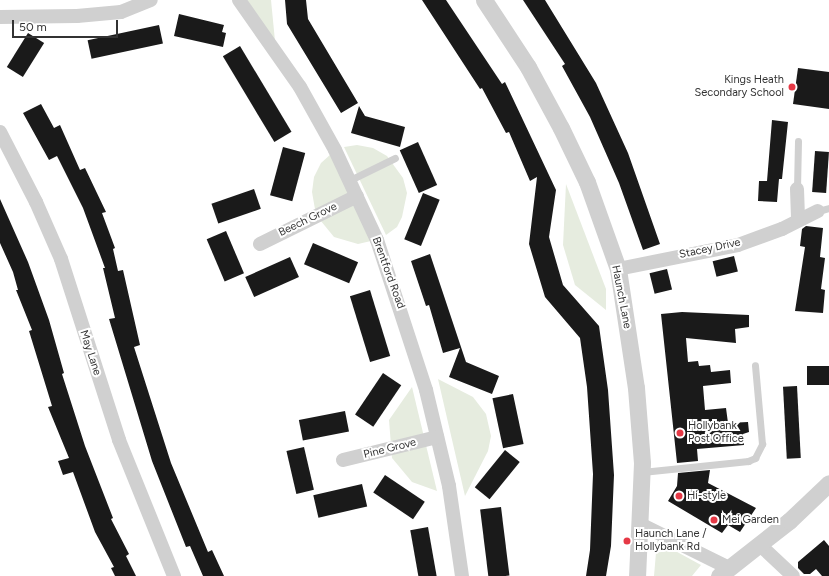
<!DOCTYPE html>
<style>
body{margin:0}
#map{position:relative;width:829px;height:576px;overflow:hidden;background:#fff;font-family:Figtree,sans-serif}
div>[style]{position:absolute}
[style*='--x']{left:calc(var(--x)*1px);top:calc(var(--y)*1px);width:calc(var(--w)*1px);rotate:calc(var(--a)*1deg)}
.green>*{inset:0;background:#e6ecdf}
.building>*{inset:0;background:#1a1a1a;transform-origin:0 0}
.service>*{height:7px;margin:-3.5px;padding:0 3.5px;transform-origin:3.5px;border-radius:3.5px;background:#d0d0d0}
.minor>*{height:14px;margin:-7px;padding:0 7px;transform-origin:7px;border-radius:7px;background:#d0d0d0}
.tertiary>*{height:17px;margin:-8.5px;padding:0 8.5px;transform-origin:8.5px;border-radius:8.5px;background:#d0d0d0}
.dots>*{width:11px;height:11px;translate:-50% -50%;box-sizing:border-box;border:2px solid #fff;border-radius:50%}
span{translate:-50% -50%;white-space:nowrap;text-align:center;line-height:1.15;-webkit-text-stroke:4px #fff;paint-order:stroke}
.poi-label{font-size:11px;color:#333}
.right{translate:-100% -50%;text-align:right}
.left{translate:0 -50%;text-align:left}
.street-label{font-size:11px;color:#333}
.scale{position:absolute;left:12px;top:20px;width:106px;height:18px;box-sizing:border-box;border:2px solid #333;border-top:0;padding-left:5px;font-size:12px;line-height:14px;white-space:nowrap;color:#333;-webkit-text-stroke:3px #fff;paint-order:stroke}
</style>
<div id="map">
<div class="green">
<i style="clip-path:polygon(247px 0,271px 0,275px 41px)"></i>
<i style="clip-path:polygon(357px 145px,373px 148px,387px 156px,403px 178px,407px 193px,402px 217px,397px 227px,386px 235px,344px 147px)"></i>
<i style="clip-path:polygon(331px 154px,371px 241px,358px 244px,334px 237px,316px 215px,312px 192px,314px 177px,321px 163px)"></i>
<i style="clip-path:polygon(566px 184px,606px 289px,606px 310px,575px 285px,563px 245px)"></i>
<i style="clip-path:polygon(438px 379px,473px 397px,486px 414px,491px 436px,488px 451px,465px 496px)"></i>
<i style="clip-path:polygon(412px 387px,437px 491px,412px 482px,392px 458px,389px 420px)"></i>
<i style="clip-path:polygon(657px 541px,701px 565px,692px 576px,654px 576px)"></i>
</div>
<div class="building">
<i style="clip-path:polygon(285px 0,306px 0,308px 19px,358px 103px,341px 113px,287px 24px)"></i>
<i style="clip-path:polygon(422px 0,446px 0,502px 84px,505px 82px,556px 190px,549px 237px,563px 285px,599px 326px,608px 390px,614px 475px,611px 546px,606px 576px,586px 576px,590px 550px,593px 474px,587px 387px,580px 338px,545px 297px,529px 244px,537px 177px,530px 181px,509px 132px,506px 133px,482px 88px,480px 89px)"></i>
<i style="clip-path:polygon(523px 0,545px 0,596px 83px,628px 153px,660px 244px,643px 250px,619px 183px,590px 117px,562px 66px,565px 64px)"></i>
<i style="clip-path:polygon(179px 14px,224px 25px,222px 32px,226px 33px,223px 47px,174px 36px)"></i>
<i style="left:159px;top:25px;width:19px;height:73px;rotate:78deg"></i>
<i style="left:28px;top:33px;width:19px;height:40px;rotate:32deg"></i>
<i style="left:240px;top:46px;width:100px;height:20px;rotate:59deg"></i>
<i style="clip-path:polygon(798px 68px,829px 72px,829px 109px,793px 104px)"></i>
<i style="clip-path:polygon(41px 104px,54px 128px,60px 125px,80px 170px,85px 168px,106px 212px,102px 213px,115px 248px,113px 249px,118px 271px,123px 270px,140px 345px,134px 347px,171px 463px,208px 552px,212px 550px,224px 576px,203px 576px,190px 546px,186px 547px,152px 461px,109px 319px,115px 318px,103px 268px,105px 268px,83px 208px,57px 156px,49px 160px,23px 113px)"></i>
<i style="clip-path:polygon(359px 106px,365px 116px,405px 127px,400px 147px,351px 133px)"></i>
<i style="clip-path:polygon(772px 120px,788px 122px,782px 179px,779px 179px,777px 202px,758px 201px,759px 181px,767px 181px)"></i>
<i style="left:418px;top:142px;width:47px;height:20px;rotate:66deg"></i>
<i style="left:283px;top:147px;width:23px;height:50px;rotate:15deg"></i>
<i style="left:815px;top:151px;width:14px;height:41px;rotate:4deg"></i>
<i style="left:254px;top:189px;width:21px;height:45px;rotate:71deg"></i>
<i style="left:423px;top:193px;width:18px;height:50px;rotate:22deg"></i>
<i style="clip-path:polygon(0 199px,28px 262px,49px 320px,64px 373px,62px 374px,85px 446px,113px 518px,111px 519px,129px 554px,126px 556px,136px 576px,115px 576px,111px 568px,114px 567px,95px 532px,73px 472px,63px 475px,58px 461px,69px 458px,48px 407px,52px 406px,29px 331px,32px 330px,16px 290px,18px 290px,13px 272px,0 243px)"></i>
<i style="clip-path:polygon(806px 226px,823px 228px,820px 257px,825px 258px,821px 289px,825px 290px,823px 313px,795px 311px,805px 247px,800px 246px,802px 229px)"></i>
<i style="left:226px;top:231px;width:46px;height:21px;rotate:67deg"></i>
<i style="left:313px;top:243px;width:49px;height:23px;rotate:23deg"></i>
<i style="clip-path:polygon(430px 254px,466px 362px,499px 376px,492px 394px,449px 377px,460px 348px,443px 353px,429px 305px,426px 306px,411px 261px)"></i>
<i style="left:734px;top:256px;width:16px;height:22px;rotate:76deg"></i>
<i style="left:290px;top:257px;width:22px;height:49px;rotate:66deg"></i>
<i style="left:667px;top:269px;width:21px;height:18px;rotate:76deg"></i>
<i style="left:370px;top:290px;width:69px;height:21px;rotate:73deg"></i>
<i style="clip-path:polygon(682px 312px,749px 315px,749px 327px,735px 329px,736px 343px,686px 338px,688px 362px,698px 361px,699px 366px,710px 365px,711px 372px,730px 370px,731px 383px,703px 386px,705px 410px,726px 408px,728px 423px,748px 422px,749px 432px,743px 434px,744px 445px,697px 449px,698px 461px,677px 463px,661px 314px)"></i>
<i style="left:829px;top:366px;width:19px;height:22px;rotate:90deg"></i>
<i style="left:383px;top:373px;width:22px;height:50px;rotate:34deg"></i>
<i style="left:797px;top:386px;width:72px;height:14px;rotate:87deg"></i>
<i style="left:513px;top:394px;width:51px;height:21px;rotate:78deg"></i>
<i style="left:345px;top:411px;width:21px;height:47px;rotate:79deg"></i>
<i style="left:304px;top:447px;width:44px;height:18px;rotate:77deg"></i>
<i style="left:505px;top:450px;width:19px;height:48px;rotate:39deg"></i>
<i style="clip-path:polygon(710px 470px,708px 483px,756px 508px,740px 532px,728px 525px,722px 533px,668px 501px,677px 486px,678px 473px)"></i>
<i style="left:385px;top:475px;width:48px;height:21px;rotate:34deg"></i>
<i style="left:362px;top:484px;width:23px;height:50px;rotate:77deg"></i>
<i style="left:501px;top:507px;width:69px;height:21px;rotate:83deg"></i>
<i style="left:428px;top:527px;width:50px;height:18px;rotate:80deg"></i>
<i style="clip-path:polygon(824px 540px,829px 546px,829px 576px,822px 576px,816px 569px,810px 574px,804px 574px,798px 568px,798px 562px)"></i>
</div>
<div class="service">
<i style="--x:350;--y:180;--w:50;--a:-26.1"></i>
<i style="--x:797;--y:189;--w:48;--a:-88.8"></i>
<i style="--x:818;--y:211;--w:11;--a:-15"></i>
<i style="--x:642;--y:472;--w:107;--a:-5.9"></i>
<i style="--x:748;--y:461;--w:8;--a:-23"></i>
<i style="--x:755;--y:458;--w:16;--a:-63"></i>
<i style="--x:762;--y:444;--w:79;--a:-95.1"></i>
</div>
<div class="minor">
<i style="--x:239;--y:0;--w:106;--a:55"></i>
<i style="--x:300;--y:87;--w:72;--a:60.9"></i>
<i style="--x:335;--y:150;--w:99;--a:65"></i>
<i style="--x:377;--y:240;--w:158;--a:71.9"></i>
<i style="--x:426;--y:390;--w:99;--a:76.5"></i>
<i style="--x:449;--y:486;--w:91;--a:81.8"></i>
<i style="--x:0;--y:17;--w:77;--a:-0.7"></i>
<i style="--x:77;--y:16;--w:44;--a:-5.2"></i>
<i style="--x:121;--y:12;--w:32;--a:-22"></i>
<i style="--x:0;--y:132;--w:79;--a:62.8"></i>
<i style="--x:36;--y:202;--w:62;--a:66.3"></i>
<i style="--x:61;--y:259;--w:190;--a:72.2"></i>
<i style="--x:119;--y:440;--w:147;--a:68"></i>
<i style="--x:797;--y:189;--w:29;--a:88"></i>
<i style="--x:260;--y:244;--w:108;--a:-26.3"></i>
<i style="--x:618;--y:269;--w:122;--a:-11.3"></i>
<i style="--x:738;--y:245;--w:47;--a:-20"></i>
<i style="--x:782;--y:229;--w:40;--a:-26.6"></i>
<i style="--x:343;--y:460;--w:97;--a:-13.7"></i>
<i style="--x:640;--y:524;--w:99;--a:26.3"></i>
<i style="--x:760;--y:545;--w:45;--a:43.2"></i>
</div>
<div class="tertiary">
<i style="--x:484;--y:0;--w:80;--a:56.7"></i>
<i style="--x:528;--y:67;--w:69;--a:61.6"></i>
<i style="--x:561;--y:128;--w:60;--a:64.3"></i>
<i style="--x:587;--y:182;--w:92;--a:70.4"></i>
<i style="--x:618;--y:269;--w:120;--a:81.4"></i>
<i style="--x:636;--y:388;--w:75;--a:85.4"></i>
<i style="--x:642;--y:463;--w:113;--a:92.5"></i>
<i style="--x:719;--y:576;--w:89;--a:-38.2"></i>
<i style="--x:789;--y:521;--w:55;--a:-43.5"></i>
</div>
<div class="dots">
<i style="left:792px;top:87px;background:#e63946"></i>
<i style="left:680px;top:433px;background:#e63946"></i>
<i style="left:679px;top:496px;background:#e63946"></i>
<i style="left:714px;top:520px;background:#e63946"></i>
<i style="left:627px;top:541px;background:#e63946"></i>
</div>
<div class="poi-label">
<span class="right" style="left:784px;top:87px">Kings Heath<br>Secondary School</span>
<span class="left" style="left:688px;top:433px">Hollybank<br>Post Office</span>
<span class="left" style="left:687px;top:496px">Hi-style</span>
<span class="left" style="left:722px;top:520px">Mei Garden</span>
<span class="left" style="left:635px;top:541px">Haunch Lane /<br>Hollybank Rd</span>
</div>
<div class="street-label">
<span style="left:308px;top:220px;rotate:-26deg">Beech Grove</span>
<span style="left:710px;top:249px;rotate:-12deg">Stacey Drive</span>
<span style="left:388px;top:273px;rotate:70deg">Brentford Road</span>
<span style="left:621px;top:297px;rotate:79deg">Haunch Lane</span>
<span style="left:90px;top:353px;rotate:72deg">May Lane</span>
<span style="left:390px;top:449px;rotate:-14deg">Pine Grove</span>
</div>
<div class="scale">50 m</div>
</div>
